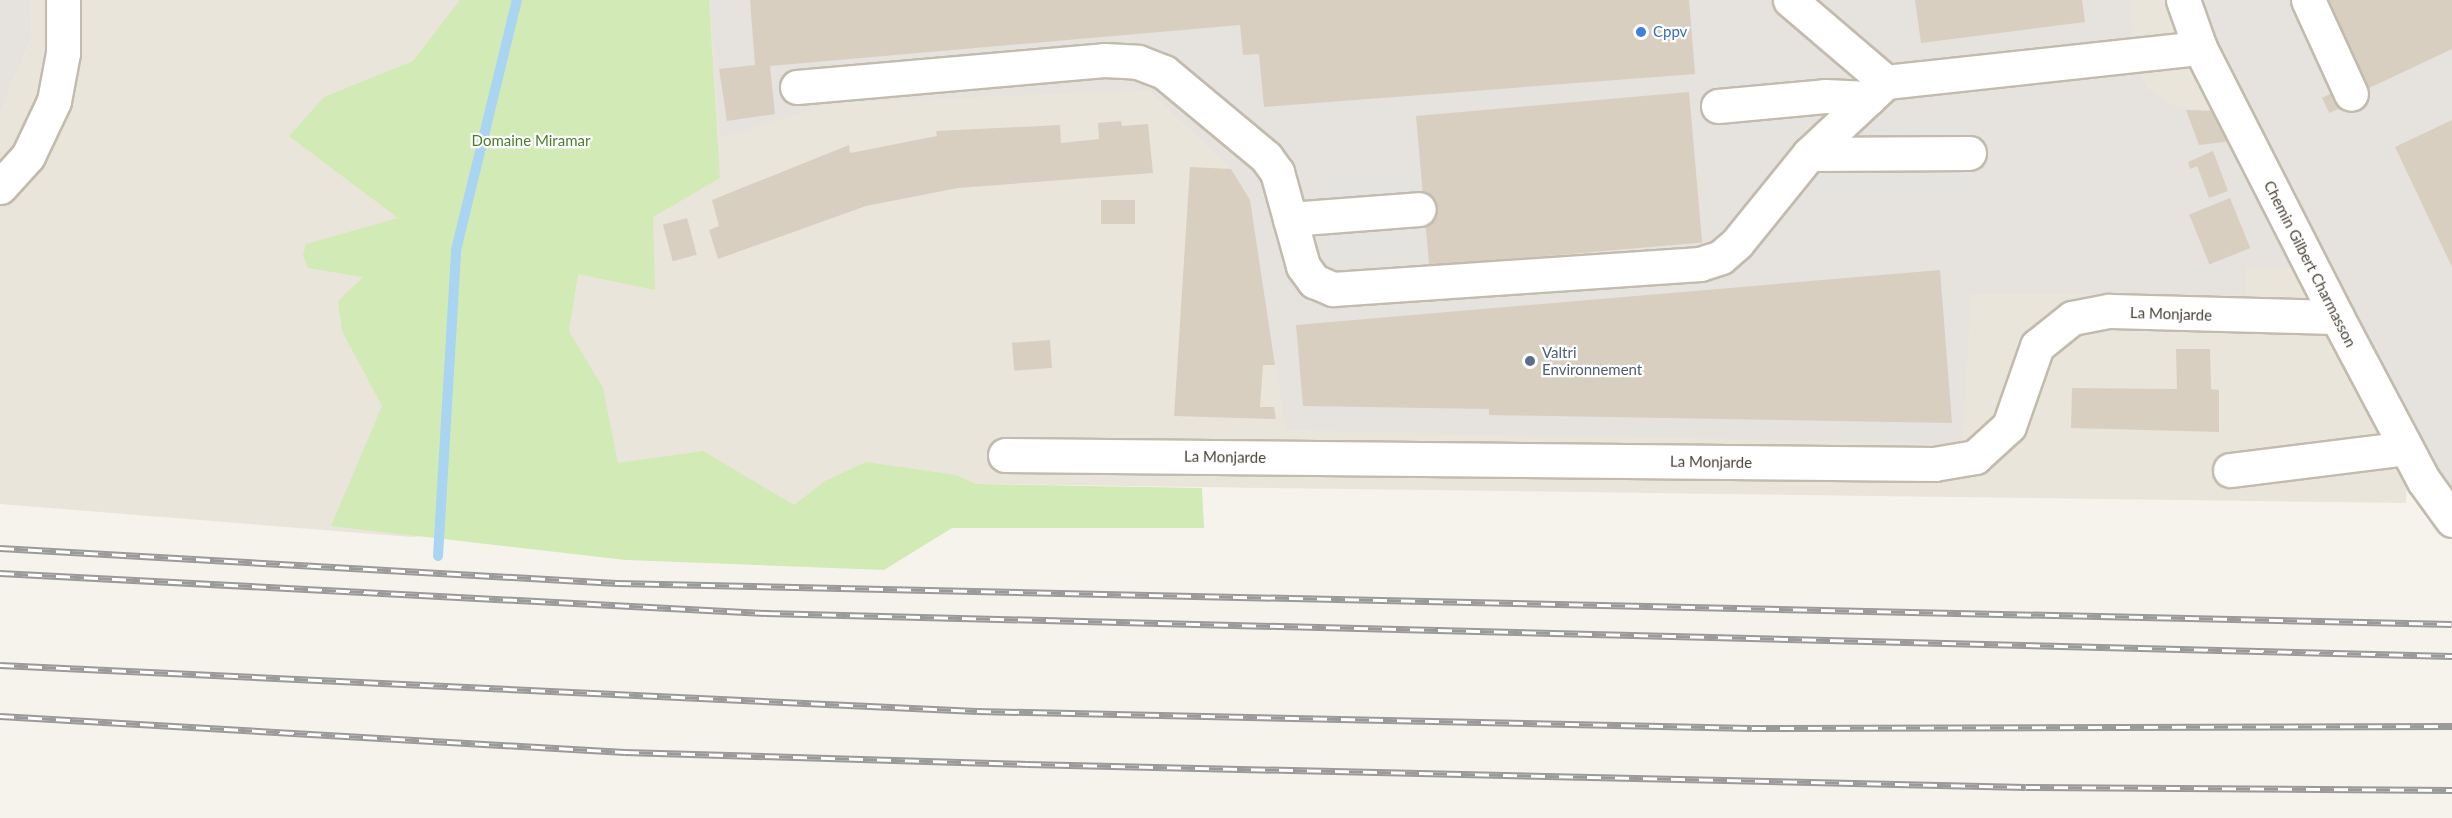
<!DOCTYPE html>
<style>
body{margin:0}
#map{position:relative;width:2452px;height:818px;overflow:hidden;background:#f6f3ec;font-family:Lato,sans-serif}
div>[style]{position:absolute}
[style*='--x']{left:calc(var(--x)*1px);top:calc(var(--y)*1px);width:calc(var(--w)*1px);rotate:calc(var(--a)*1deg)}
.residential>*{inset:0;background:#eae5da}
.industrial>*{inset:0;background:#e6e2dd}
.green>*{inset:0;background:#d2eab5}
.parking>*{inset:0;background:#e5e3e0;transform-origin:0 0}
.stream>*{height:10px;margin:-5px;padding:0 5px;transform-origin:5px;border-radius:5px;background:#a9d4f2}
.building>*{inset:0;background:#d8cfc1;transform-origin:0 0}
.roads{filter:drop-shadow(2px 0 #c2bbae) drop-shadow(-2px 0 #c2bbae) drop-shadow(0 2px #c2bbae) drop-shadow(0 -2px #c2bbae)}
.minor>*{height:33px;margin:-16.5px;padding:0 16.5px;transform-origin:16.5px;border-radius:16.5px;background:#fff}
.rail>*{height:7px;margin-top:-3.5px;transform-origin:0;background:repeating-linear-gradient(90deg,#fff 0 14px,#9a9a9a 0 28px);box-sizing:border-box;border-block:2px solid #9a9a9a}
.dots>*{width:16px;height:16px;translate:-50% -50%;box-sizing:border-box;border:3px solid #fff;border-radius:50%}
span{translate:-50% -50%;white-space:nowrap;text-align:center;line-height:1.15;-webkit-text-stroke:4.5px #fff;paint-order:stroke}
.shop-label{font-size:15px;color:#366cbe}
.left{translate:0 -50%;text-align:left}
.park-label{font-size:15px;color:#4a7f2a}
.street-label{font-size:15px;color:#4b4439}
.service-label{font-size:15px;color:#4e5e75}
</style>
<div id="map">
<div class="residential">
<i style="clip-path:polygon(30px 0,2452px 0,2452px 490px,2407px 479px,2406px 503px,976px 484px,955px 497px,411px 537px,0 504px,0 113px,32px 37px)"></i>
</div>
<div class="industrial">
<i style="clip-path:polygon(0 0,30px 0,32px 37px,0 113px)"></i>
<i style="clip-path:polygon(710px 0,2130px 0,2133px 60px,2147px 88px,2179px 108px,2217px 111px,2296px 269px,2246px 267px,2245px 295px,1971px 294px,1962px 444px,1286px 430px,1250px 200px,1231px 169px,1149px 90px,831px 103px,720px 138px)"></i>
<i style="clip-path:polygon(2199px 0,2452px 0,2452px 496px,2219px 50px)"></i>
</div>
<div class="green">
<i style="clip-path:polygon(460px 0,709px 0,720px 178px,653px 217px,655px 290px,578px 274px,569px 331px,603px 388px,618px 463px,703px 451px,794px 505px,825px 481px,866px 462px,956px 475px,976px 484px,1202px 488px,1204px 528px,952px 528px,884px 570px,626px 560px,331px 526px,382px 406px,342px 331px,338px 301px,363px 277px,308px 268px,303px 255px,306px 244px,398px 218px,289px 136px,324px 97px,413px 61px)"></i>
</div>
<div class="parking">
<i style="clip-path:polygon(1818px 69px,1823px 113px,1802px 126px,1720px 131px,1714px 76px)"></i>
<i style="clip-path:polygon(1891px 117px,1970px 117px,1968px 194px,1819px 201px,1817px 154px)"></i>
<i style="left:1417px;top:170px;width:84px;height:92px;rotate:86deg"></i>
</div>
<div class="stream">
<i style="--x:438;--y:556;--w:307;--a:-86.6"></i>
<i style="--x:456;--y:250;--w:257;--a:-76.3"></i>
</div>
<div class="building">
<i style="clip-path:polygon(750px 0,1689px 0,1695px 74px,1264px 107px,1259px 54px,1243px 55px,1240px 25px,770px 66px,775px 114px,727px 121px,719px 69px,755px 65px)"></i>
<i style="clip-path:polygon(1915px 0,2082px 0,2085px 22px,1921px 43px)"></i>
<i style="clip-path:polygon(2325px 0,2452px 0,2452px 49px,2367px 89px)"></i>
<i style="left:1689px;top:92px;width:151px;height:274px;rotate:85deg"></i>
<i style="left:2332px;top:93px;width:17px;height:11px;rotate:65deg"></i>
<i style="clip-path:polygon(2186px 110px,2217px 111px,2232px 141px,2199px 145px)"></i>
<i style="clip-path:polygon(2452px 120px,2452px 267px,2395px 147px)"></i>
<i style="clip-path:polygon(1121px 121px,1122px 126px,1148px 124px,1153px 173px,958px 188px,866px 206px,718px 259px,709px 230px,719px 226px,712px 200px,849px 145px,850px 153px,937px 136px,936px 131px,1060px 125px,1061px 143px,1099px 139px,1098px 123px)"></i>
<i style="clip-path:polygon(2213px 151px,2228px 191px,2209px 198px,2197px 166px,2190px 169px,2188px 162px)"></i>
<i style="clip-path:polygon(1190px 167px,1231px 169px,1250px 200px,1275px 365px,1263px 365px,1260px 407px,1274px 407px,1276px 419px,1174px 416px)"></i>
<i style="left:2230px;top:198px;width:54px;height:44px;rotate:68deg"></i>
<i style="left:1101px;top:200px;width:34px;height:24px"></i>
<i style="left:687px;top:218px;width:38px;height:25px;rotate:75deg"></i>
<i style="clip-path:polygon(1940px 270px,1952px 423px,1489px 415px,1489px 409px,1303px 406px,1296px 325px)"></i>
<i style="left:1050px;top:340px;width:28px;height:38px;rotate:86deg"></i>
<i style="clip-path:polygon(2176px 349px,2210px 349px,2211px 389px,2219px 390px,2219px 432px,2071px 428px,2072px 388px,2177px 389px)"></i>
</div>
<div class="roads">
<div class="minor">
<i style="--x:1790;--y:0;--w:126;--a:40.5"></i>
<i style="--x:2183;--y:0;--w:51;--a:70.5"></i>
<i style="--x:2200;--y:48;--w:302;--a:63"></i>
<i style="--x:2337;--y:317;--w:186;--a:62.1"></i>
<i style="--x:2424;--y:481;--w:48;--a:54.3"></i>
<i style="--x:2308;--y:0;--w:103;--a:65.4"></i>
<i style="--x:797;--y:87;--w:308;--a:-5"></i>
<i style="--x:1104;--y:60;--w:34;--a:3"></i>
<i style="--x:1138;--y:62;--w:28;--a:21"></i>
<i style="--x:1164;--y:72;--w:133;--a:39.8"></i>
<i style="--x:1266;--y:157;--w:19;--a:54"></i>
<i style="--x:1277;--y:172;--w:98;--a:74.5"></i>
<i style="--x:1303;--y:266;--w:19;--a:54"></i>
<i style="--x:1314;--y:281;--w:21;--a:23"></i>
<i style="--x:1333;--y:289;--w:368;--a:-3.9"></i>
<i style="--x:1700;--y:264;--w:22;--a:-18"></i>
<i style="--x:1721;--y:257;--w:21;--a:-41"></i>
<i style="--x:1737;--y:243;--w:114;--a:-51"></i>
<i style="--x:1809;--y:154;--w:105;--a:-43.1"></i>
<i style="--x:1886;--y:82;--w:316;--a:-6.2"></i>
<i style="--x:1718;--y:106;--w:107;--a:-5.3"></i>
<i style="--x:1825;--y:96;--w:44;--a:2.6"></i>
<i style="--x:1809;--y:154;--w:160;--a:-0.4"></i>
<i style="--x:0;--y:187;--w:42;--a:-47.9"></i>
<i style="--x:28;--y:156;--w:61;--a:-64.7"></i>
<i style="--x:54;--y:101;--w:49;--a:-79.4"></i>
<i style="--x:63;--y:53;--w:53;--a:-90"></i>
<i style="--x:1290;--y:219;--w:129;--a:-4.4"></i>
<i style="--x:1005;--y:455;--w:929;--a:0.56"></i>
<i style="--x:1934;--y:464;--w:42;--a:-9.7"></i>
<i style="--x:1975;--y:457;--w:46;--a:-42.4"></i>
<i style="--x:2009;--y:426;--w:85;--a:-70.7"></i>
<i style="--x:2037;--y:346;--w:45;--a:-38.7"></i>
<i style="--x:2072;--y:318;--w:38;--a:-11"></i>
<i style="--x:2109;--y:311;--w:228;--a:1.5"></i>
<i style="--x:2230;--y:470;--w:177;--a:-7.1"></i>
</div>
</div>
<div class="rail">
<i style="--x:0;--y:548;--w:618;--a:3.25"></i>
<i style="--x:617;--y:583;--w:1835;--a:1.28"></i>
<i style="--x:0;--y:573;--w:767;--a:2.99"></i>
<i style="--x:766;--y:613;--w:1687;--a:1.46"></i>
<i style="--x:0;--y:665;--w:978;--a:2.7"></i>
<i style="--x:977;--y:711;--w:775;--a:1.26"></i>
<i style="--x:1752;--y:728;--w:700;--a:-0.16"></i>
<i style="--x:0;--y:716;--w:626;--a:3.3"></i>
<i style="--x:625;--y:752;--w:402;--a:1.7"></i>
<i style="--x:1027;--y:764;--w:999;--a:1.32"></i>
<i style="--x:2026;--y:787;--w:426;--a:0.4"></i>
</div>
<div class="dots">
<i style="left:1641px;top:32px;background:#3f7fe0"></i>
<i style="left:1530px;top:361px;background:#5c6f8a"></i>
</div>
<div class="shop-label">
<span class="left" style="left:1653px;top:32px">Cppv</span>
</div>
<div class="park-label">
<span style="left:531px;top:141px">Domaine Miramar</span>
</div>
<div class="street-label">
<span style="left:2310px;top:264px;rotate:63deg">Chemin Gilbert Charmasson</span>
<span style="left:2171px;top:314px;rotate:2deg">La Monjarde</span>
<span style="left:1225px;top:457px;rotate:1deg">La Monjarde</span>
<span style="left:1711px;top:462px;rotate:1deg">La Monjarde</span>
</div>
<div class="service-label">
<span class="left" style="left:1542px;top:361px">Valtri<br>Environnement</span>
</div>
</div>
